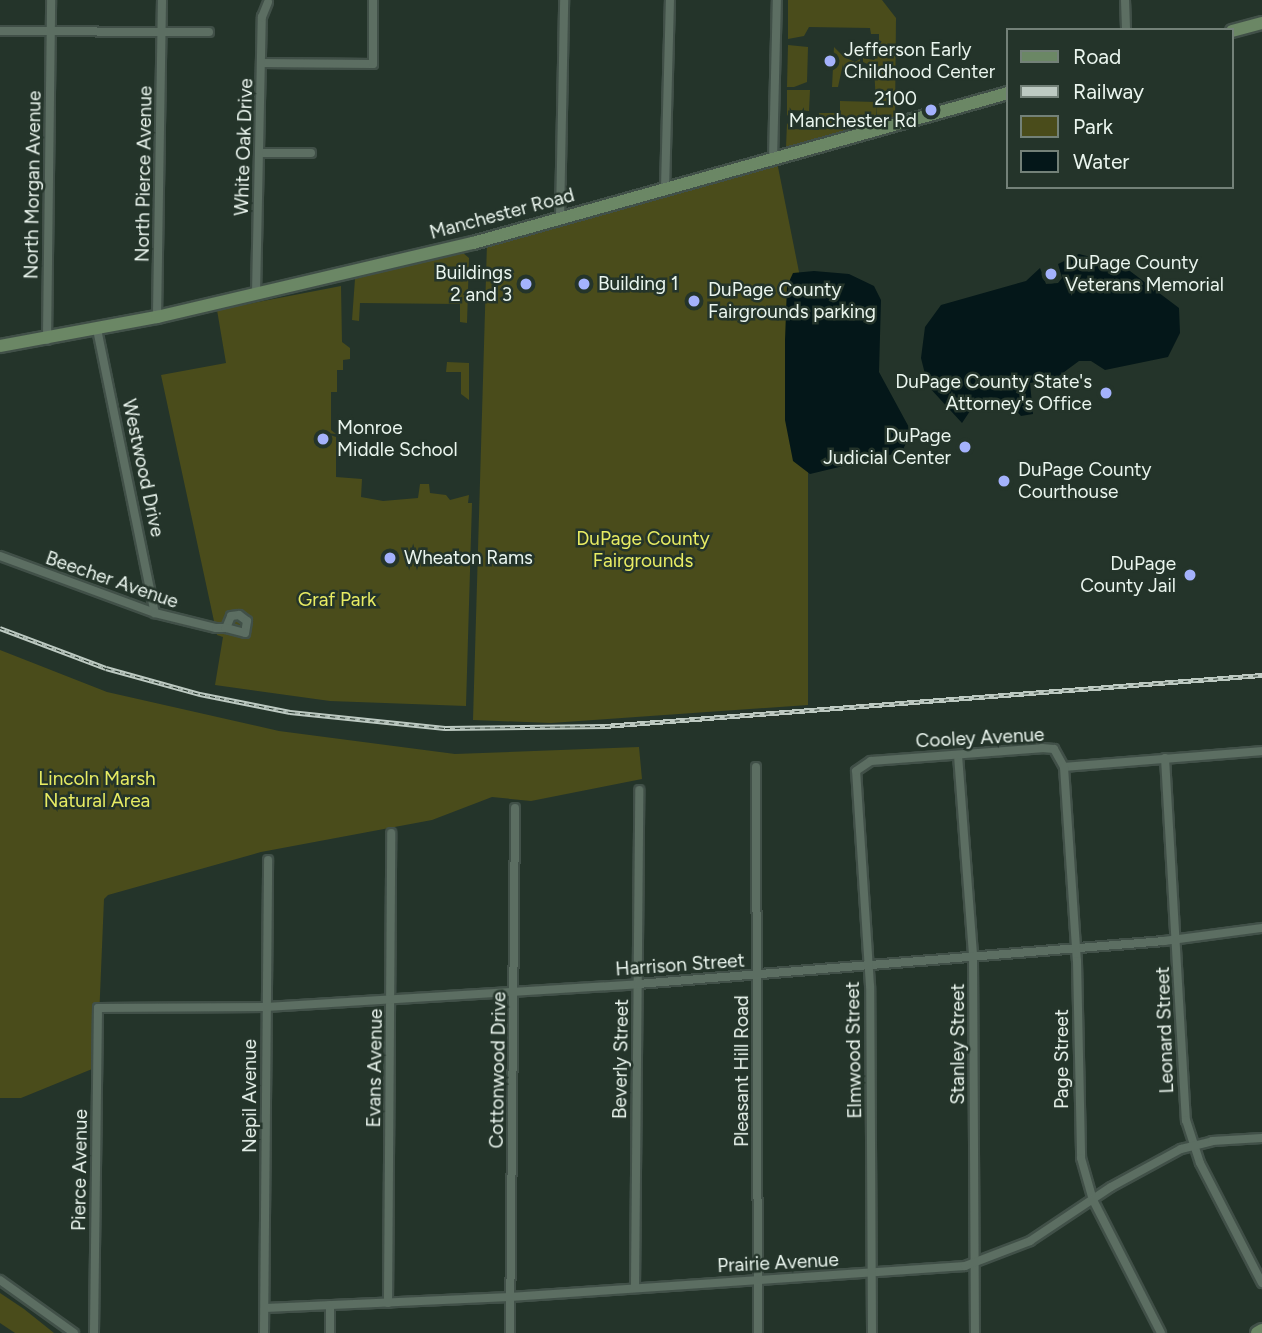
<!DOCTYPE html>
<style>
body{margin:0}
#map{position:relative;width:1262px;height:1333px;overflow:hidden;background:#24342a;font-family:Figtree,sans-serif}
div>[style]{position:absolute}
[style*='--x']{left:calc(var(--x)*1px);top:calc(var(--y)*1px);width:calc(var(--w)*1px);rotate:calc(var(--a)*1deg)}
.green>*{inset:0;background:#4a4c1b}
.water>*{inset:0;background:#041719}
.roads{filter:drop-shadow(2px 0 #415048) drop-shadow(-2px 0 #415048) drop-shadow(0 2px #415048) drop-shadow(0 -2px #415048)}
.street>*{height:8px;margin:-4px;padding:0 4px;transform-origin:4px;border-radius:4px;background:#5c6e62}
.secondary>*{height:12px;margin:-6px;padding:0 6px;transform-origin:6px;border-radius:6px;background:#6b8765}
.rail>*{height:4.5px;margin-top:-2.25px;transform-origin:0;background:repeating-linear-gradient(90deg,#24342a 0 5px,#bdcac2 0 10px);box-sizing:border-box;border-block:2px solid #bdcac2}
.dots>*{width:19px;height:19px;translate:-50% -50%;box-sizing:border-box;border:4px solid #24342a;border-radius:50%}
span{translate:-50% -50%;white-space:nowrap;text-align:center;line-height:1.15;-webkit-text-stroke:5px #24342a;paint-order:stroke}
.poi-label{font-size:19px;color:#eaf5ee}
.left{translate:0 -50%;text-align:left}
.right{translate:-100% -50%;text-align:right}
.street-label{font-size:19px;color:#eaf5ee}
.park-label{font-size:19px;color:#e8ec63}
.legend{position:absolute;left:1006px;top:28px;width:228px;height:161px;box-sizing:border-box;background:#24342a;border:2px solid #738178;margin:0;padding:9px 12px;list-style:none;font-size:21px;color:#eaf5ee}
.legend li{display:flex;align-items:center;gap:14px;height:35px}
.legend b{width:35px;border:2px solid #738178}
</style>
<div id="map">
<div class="green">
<i style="clip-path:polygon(788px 0,882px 0,896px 18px,895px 119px,877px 121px,874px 67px,863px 62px,863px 58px,874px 60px,879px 54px,879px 34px,871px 34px,870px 28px,809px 27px,804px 36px,788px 39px)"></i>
<i style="clip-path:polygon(788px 45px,808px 47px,807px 82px,794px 87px,787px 87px)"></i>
<i style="clip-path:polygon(834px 47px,844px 57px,855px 62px,860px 59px,860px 67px,849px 67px,849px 76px,843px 75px,843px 64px,838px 87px,832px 87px)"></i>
<i style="clip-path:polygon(787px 90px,810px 90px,809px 111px,791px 110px,787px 116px)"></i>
<i style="clip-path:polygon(840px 101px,876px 102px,876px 122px,786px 147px,787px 123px,791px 129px,819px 130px,819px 113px,840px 113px)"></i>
<i style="clip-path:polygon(777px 162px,799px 272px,808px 464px,808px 705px,551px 723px,473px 720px,487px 243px)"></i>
<i style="clip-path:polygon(462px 252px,469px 258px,467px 323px,460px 322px,460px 304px,360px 303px,359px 321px,352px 320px,355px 279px)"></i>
<i style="clip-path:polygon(341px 286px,342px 342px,350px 348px,350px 359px,343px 360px,343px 370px,337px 370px,337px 392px,331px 392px,331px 430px,336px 434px,325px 433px,336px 437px,336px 477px,362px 479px,361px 497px,383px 501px,418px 498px,420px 484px,429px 484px,430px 493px,446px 495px,450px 500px,469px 495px,468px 503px,472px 503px,466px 706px,330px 701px,215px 685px,223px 637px,217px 635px,161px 375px,226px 363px,217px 310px)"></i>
<i style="clip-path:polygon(447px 362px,469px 363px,469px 400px,461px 394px,461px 372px,446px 372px)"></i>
<i style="clip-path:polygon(0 650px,107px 692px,279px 731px,455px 754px,639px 747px,642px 779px,531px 801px,492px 797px,432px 820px,261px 852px,108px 895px,104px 899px,97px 1067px,21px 1098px,0 1098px)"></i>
<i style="clip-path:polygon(0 1293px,24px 1309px,54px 1333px,15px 1333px,0 1323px)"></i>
</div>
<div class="water">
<i style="clip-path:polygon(1079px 254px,1122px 265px,1179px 308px,1180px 333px,1168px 357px,1105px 370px,1091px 361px,1079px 361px,1056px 378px,1030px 383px,1033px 414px,1021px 416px,1010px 404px,991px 400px,974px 405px,962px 423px,928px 386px,921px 358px,925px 327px,941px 305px,1026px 281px,1040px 268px,1046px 284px,1058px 283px,1062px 278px,1058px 264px)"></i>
<i style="clip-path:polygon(814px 271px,849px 274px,874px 286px,881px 300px,879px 372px,911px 431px,902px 452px,810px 474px,793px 461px,785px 420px,785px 340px,787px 286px,793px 273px)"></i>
</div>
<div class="roads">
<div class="street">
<i style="--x:1125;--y:0;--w:30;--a:88"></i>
<i style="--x:0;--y:31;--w:209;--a:0.3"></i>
<i style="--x:261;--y:63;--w:112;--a:0.5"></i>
<i style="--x:373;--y:64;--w:64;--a:-90"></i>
<i style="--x:261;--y:153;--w:50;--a:0"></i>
<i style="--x:773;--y:159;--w:159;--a:-88.6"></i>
<i style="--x:665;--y:189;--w:189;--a:-88.5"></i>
<i style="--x:560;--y:218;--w:218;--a:-88.9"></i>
<i style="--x:256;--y:294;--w:277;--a:-88.8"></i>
<i style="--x:262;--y:17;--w:16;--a:-68"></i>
<i style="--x:157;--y:317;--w:317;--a:-89.1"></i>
<i style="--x:97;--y:329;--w:290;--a:78.5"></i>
<i style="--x:47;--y:340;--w:340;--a:-89.3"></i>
<i style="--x:0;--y:556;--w:165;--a:20.2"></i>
<i style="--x:155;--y:613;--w:63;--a:13.8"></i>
<i style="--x:216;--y:628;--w:10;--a:0"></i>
<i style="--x:226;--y:628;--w:13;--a:-67"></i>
<i style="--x:231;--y:616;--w:8;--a:-7"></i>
<i style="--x:239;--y:615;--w:10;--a:37"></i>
<i style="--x:247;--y:621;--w:12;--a:99"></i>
<i style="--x:245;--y:633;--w:20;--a:-165"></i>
<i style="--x:958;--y:755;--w:202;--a:85.7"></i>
<i style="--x:973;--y:956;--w:377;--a:89.7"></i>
<i style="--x:1165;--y:758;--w:363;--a:86.7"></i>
<i style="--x:1186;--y:1120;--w:45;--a:72"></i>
<i style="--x:1200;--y:1163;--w:135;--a:62.7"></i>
<i style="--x:756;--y:767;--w:566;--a:89.8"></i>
<i style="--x:1064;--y:767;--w:199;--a:-4.6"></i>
<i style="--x:0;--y:1280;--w:91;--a:35.6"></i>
<i style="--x:635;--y:1287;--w:497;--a:-89.5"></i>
<i style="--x:388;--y:1303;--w:470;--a:-89.6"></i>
<i style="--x:330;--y:1305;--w:28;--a:90"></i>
<i style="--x:265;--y:1308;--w:245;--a:-2.6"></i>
<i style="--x:510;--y:1297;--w:456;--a:-3.9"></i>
<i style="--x:965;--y:1266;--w:70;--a:-21"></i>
<i style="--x:1030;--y:1241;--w:97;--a:-33.7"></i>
<i style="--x:1111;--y:1187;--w:80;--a:-28.5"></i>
<i style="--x:1181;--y:1149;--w:32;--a:-14"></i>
<i style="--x:1212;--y:1141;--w:50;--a:-3.4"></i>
<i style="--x:94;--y:1333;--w:325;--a:-89.3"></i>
<i style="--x:98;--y:1008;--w:168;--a:-0.3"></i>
<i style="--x:266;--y:1007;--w:373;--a:-3.5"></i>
<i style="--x:638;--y:984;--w:528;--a:-4.67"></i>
<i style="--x:1164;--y:941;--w:99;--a:-7.6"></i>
<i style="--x:264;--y:1333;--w:473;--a:-89.5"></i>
<i style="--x:510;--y:1333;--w:525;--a:-89.45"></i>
<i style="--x:872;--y:1333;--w:347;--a:-90.3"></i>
<i style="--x:870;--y:986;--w:215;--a:-93.7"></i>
<i style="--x:856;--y:771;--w:18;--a:-34"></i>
<i style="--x:871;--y:761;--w:171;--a:-4.3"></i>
<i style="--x:1042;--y:748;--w:12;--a:5"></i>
<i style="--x:1054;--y:749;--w:21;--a:61"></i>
<i style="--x:1064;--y:767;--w:194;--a:86.2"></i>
<i style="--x:1077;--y:961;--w:197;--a:88.8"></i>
<i style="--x:1081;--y:1158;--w:44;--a:74.1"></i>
<i style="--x:1093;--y:1200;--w:149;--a:62.9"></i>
</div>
<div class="secondary">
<i style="--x:1232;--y:31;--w:31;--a:-15"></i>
<i style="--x:0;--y:346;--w:160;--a:-10.5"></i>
<i style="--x:157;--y:317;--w:325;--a:-13.2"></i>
<i style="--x:473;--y:243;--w:556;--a:-15.66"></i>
<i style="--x:1257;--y:1333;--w:6;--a:-31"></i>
</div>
</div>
<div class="rail">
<i style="--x:0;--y:628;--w:113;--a:20.7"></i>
<i style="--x:106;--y:668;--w:98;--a:15.5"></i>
<i style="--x:200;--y:694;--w:92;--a:11.3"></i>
<i style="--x:290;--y:712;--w:156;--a:5.9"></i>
<i style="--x:445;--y:728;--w:160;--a:-0.7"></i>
<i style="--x:605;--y:726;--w:659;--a:-4.44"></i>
</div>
<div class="dots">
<i style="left:830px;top:61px;background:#a4b2fc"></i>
<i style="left:931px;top:110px;background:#a4b2fc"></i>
<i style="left:1051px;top:274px;background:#a4b2fc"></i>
<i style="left:526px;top:284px;background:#a4b2fc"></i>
<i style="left:584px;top:284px;background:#a4b2fc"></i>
<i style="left:694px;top:301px;background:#a4b2fc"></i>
<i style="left:1106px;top:393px;background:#a4b2fc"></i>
<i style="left:323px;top:439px;background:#a4b2fc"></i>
<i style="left:965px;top:447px;background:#a4b2fc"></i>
<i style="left:1004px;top:481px;background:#a4b2fc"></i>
<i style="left:390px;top:558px;background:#a4b2fc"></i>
<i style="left:1190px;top:575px;background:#a4b2fc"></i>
</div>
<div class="poi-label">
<span class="left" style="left:844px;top:61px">Jefferson Early<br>Childhood Center</span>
<span class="right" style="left:917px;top:110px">2100<br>Manchester Rd</span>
<span class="left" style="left:1065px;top:274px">DuPage County<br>Veterans Memorial</span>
<span class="right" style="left:512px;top:284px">Buildings<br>2 and 3</span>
<span class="left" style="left:598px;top:284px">Building 1</span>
<span class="left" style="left:708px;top:301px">DuPage County<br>Fairgrounds parking</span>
<span class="right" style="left:1092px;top:393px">DuPage County State's<br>Attorney's Office</span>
<span class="left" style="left:337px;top:439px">Monroe<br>Middle School</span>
<span class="right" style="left:951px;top:447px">DuPage<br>Judicial Center</span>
<span class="left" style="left:1018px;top:481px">DuPage County<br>Courthouse</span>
<span class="left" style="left:404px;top:558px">Wheaton Rams</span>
<span class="right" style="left:1176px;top:575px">DuPage<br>County Jail</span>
</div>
<div class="street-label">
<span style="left:244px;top:147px;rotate:-88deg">White Oak Drive</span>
<span style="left:144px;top:174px;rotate:-89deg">North Pierce Avenue</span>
<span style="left:33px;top:185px;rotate:-89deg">North Morgan Avenue</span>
<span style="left:502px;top:214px;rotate:-15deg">Manchester Road</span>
<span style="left:143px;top:468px;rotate:78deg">Westwood Drive</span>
<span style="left:112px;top:580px;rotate:19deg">Beecher Avenue</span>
<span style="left:980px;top:738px;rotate:-3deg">Cooley Avenue</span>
<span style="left:680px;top:965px;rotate:-4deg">Harrison Street</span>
<span style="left:1165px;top:1030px;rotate:-92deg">Leonard Street</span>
<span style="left:958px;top:1044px;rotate:-90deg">Stanley Street</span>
<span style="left:854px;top:1050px;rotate:-91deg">Elmwood Street</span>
<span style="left:621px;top:1059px;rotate:-89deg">Beverly Street</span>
<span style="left:1062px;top:1059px;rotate:-90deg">Page Street</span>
<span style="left:375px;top:1068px;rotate:-89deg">Evans Avenue</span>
<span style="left:498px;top:1070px;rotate:-89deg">Cottonwood Drive</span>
<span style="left:742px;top:1071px;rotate:-90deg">Pleasant Hill Road</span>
<span style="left:250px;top:1096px;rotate:-90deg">Nepil Avenue</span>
<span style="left:80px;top:1170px;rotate:-89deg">Pierce Avenue</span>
<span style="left:778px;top:1263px;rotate:-3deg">Prairie Avenue</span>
</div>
<div class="park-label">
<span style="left:643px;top:550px">DuPage County<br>Fairgrounds</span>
<span style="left:337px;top:600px">Graf Park</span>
<span style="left:97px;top:790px">Lincoln Marsh<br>Natural Area</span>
</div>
<ul class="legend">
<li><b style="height:9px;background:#6b8765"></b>Road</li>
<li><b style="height:9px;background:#bdcac2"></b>Railway</li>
<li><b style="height:19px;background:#4a4c1b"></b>Park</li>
<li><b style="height:19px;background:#041719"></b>Water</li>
</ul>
</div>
